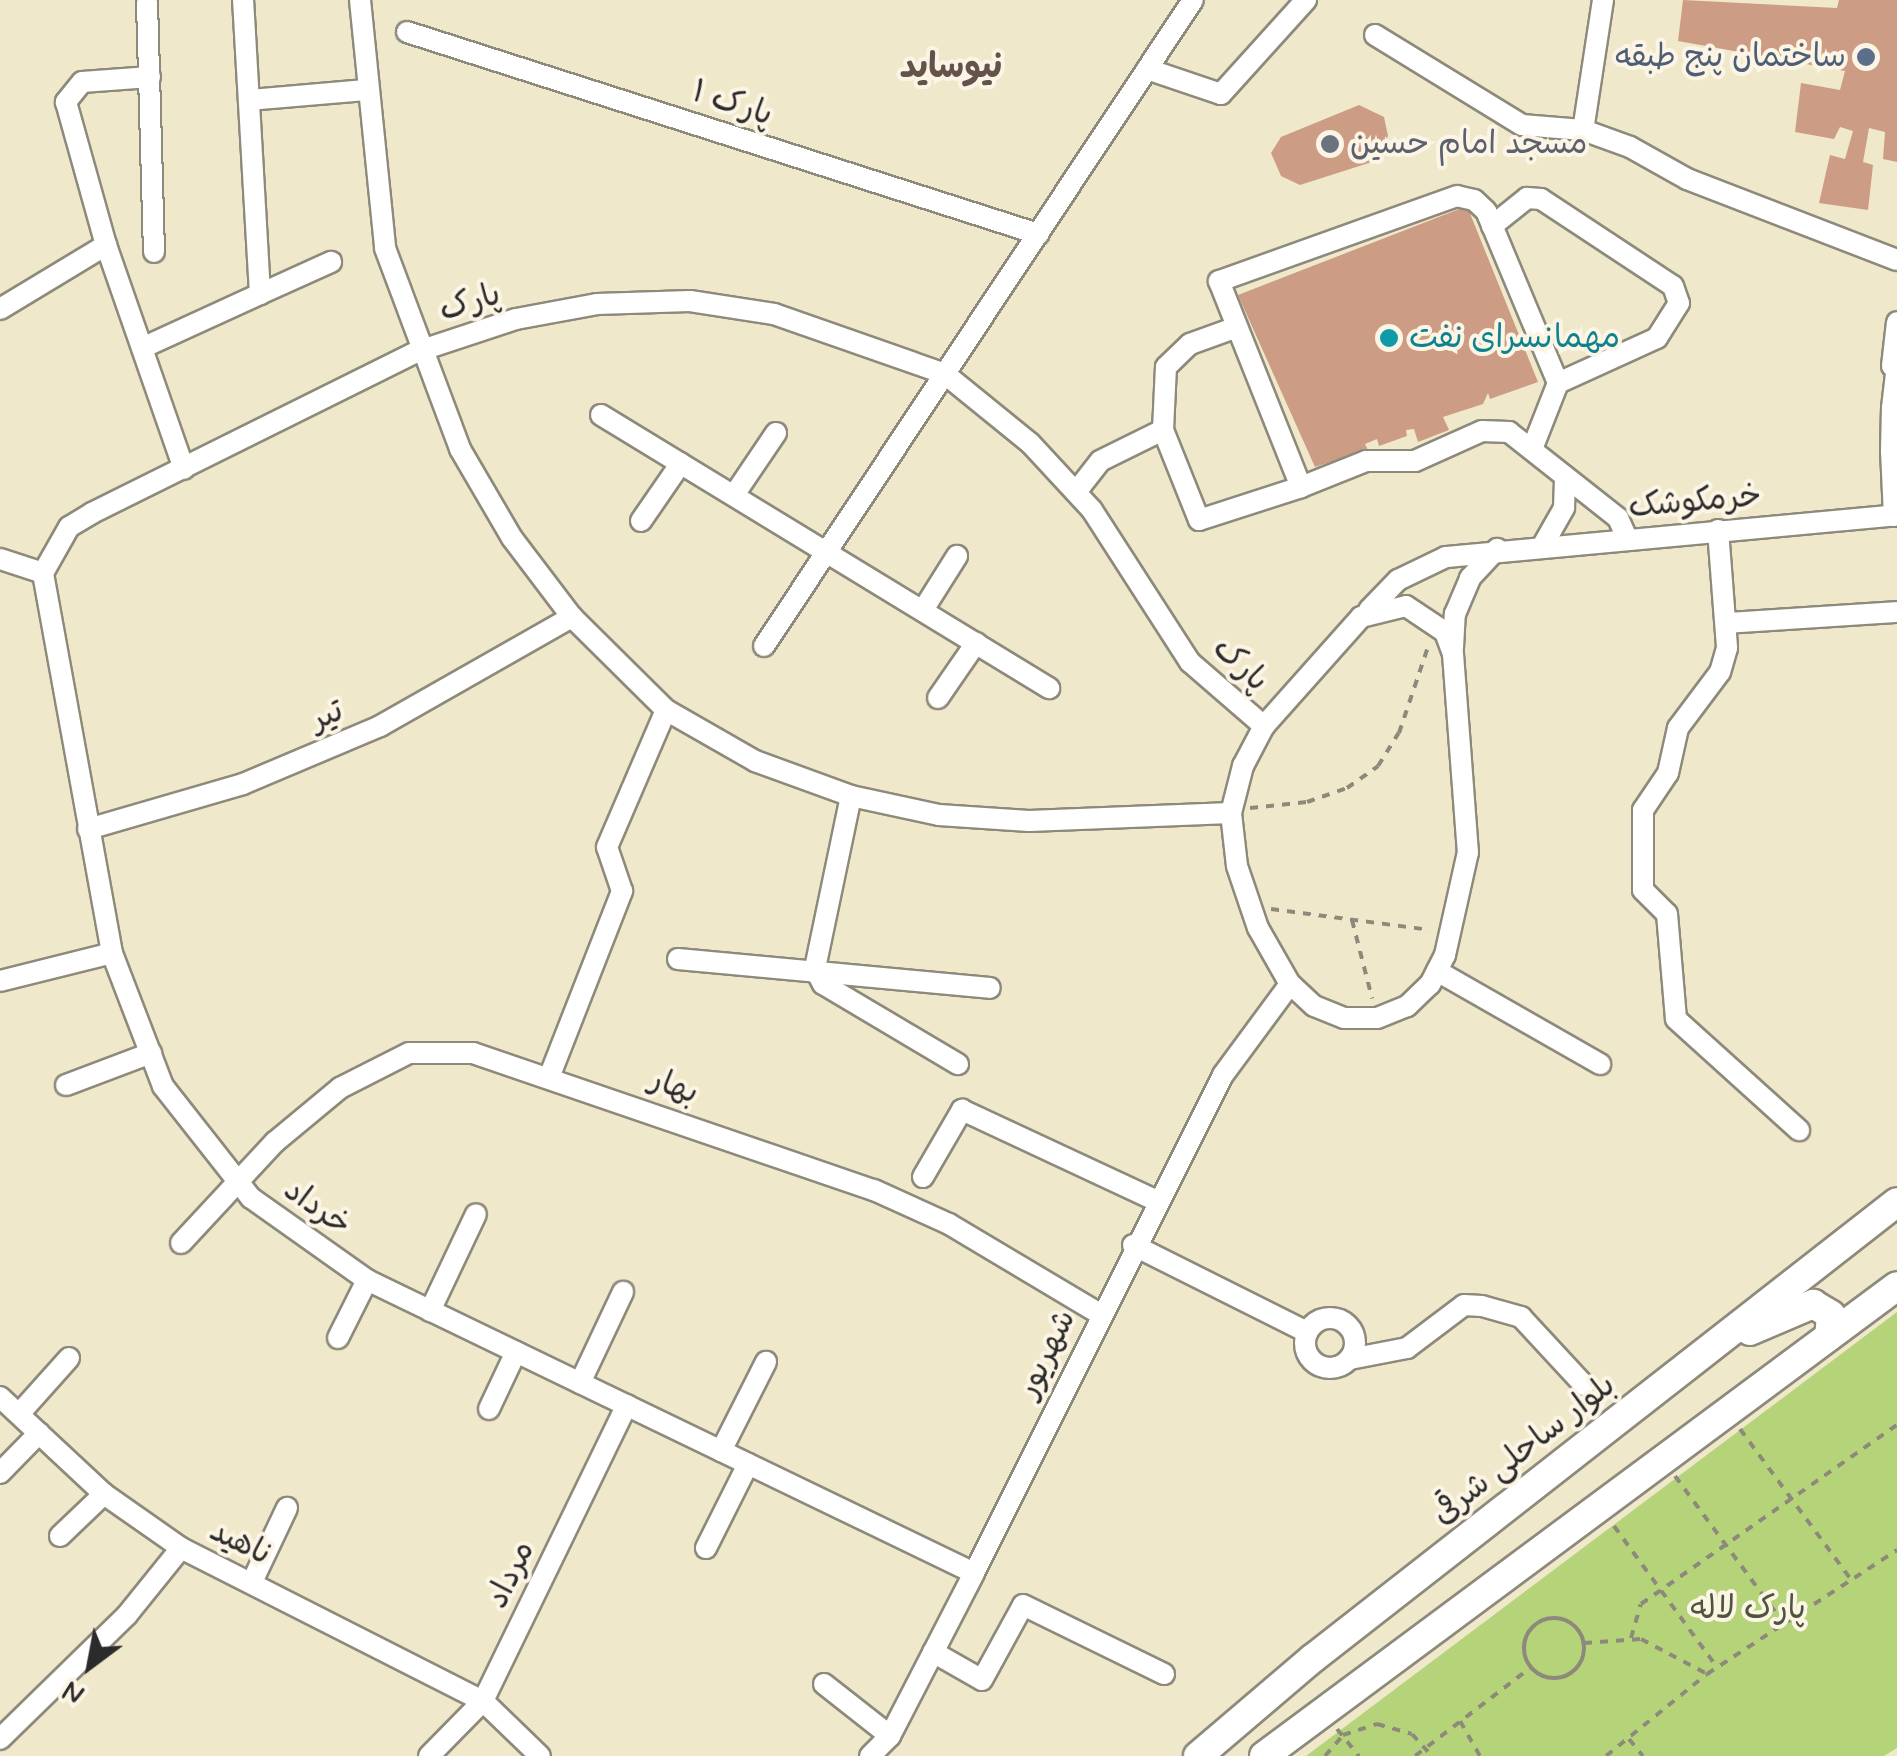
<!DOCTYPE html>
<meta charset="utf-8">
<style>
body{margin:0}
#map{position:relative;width:1897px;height:1756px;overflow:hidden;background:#f0e8cb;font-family:Mynerve,"Playpen Sans Arabic",sans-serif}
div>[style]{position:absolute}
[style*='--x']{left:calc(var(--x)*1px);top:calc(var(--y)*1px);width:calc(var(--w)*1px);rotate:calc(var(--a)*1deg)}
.green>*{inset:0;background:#b5d47a}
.building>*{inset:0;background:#cd9c85}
.path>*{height:4px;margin-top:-2px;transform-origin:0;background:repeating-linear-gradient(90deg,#8e8a7b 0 8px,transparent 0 16px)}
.path>.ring{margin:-2px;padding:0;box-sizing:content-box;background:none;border:4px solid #8e8a7b;border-radius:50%}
.roads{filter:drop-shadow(2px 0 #8e8a7b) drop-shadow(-2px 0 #8e8a7b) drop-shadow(0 2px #8e8a7b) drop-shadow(0 -2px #8e8a7b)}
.minor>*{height:20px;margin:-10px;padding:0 10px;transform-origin:10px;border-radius:10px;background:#fff}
.minor>.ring{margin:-10px;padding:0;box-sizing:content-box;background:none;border:20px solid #fff;border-radius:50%}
.major>*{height:28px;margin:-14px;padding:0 14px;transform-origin:14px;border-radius:14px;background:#fff}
.dots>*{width:28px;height:28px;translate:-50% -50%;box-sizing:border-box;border:5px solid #fcf5e5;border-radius:50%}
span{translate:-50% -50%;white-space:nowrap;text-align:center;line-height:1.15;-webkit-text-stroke:8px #fcf5e5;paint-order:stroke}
.service-label{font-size:32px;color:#4e5e75}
.right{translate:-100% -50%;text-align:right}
.street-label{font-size:32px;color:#2b2b2b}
.worship-label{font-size:32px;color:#5b616d}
.left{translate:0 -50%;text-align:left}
.culture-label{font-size:32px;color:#0d838f}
.park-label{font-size:32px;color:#4e553f}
.neighbourhood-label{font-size:35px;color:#64534a;font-weight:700}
.north{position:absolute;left:40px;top:1616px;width:100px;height:100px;-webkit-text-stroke:8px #fcf5e5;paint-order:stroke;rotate:212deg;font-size:28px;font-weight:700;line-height:40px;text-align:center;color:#2b2b2b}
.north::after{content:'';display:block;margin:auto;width:35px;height:45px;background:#2b2b2b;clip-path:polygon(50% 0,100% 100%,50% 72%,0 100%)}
</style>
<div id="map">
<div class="green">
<i style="clip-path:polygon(1897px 1312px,1897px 1748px,1884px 1756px,1306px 1756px)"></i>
</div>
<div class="building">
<i style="clip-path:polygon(1683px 0,1837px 8px,1839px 0,1897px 0,1897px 162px,1883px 159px,1885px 132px,1869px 128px,1863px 162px,1873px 165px,1868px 210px,1819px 203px,1830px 155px,1845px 159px,1853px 131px,1840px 127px,1834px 139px,1795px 132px,1801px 83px,1840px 90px,1845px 71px,1678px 41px)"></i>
<i style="clip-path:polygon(1359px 105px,1384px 117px,1388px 136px,1375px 161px,1300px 185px,1281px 176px,1271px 153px,1281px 137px)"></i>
<i style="clip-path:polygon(1467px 206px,1538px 382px,1490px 399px,1488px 393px,1483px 404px,1443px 417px,1449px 430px,1418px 442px,1414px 429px,1406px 430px,1407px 436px,1379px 446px,1377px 439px,1365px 444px,1368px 450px,1315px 467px,1238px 295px)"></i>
</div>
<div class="path">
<i style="--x:1250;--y:808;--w:57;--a:-6"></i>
<i style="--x:1307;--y:802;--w:42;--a:-19.3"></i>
<i style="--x:1347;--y:788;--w:38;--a:-35"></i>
<i style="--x:1378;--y:766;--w:39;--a:-58"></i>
<i style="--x:1399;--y:733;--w:94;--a:-71.4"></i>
<i style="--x:1271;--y:909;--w:160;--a:7.5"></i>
<i style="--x:1352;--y:920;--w:81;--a:75.6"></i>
<i style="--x:1740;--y:1429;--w:190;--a:53.6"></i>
<i style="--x:1675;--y:1476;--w:185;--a:53.6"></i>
<i style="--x:1614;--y:1526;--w:175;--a:53.9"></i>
<i class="ring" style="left:1524px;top:1618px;width:56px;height:56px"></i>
<i style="--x:1631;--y:1638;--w:35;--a:-74"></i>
<i style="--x:1641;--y:1604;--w:312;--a:-35"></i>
<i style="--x:1584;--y:1643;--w:57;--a:-4"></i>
<i style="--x:1641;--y:1639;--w:75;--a:27.9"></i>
<i style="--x:1460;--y:1721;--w:40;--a:60.3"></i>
<i style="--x:1337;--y:1729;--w:35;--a:51"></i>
<i style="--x:1629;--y:1739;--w:22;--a:51"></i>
<i style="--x:1325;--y:1756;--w:28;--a:-49"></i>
<i style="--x:1343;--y:1735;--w:36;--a:-18"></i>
<i style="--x:1377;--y:1724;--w:36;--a:16"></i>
<i style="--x:1412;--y:1734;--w:30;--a:48"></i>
<i style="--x:1415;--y:1756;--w:145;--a:-37.4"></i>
<i style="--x:1606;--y:1756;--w:130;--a:-39.1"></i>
<i style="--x:1707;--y:1674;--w:227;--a:-33.1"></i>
</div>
<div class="roads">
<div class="minor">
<i style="--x:360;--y:0;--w:249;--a:84.2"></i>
<i style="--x:385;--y:248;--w:215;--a:69.5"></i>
<i style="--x:460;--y:449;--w:103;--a:59.7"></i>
<i style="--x:512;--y:538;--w:99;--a:52.8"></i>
<i style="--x:572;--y:617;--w:132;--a:44.7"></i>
<i style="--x:666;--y:710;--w:103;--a:29.8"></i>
<i style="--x:755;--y:761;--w:102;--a:20"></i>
<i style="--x:851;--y:796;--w:90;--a:12.2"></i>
<i style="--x:939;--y:815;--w:90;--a:3.8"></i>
<i style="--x:1029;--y:821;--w:202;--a:-2.3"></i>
<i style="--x:1603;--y:0;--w:132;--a:98.7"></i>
<i style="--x:1583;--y:130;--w:50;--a:19.9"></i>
<i style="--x:1630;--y:147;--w:65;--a:29.3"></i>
<i style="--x:1687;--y:179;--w:225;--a:21.1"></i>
<i style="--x:147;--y:2;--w:250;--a:88.4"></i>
<i style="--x:407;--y:32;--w:663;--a:17.75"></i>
<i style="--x:1375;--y:35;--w:172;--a:31.5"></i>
<i style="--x:1522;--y:125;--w:61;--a:4.7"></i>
<i style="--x:1147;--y:69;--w:78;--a:18.7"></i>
<i style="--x:1221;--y:94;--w:127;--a:-47.9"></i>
<i style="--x:150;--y:77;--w:68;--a:175.8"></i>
<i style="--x:82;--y:82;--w:26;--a:129"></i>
<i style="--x:66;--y:102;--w:148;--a:74.4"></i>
<i style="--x:106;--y:245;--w:237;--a:70.8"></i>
<i style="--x:249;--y:100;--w:116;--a:-4.9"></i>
<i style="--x:1492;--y:226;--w:45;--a:-38.7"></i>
<i style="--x:1527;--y:198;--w:14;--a:4"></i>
<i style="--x:1541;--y:199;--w:158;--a:33.4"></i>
<i style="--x:1673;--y:286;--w:18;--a:71"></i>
<i style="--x:1679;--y:303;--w:41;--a:122.2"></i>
<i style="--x:1657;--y:338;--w:109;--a:155.6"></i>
<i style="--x:260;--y:294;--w:78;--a:-24.3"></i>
<i style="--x:0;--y:309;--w:124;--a:-31.1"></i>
<i style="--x:142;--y:348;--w:130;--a:-24.6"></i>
<i style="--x:260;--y:294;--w:294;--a:-93.3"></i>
<i style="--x:1892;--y:366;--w:44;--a:-83.5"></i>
<i style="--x:1892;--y:408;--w:43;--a:-83.4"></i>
<i style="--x:601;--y:415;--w:525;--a:31.36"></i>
<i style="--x:1163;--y:430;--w:63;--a:-87.3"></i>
<i style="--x:1166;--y:367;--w:33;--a:-44"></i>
<i style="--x:1190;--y:344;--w:50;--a:-19.9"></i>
<i style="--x:1532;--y:449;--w:71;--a:-68.5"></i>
<i style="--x:1558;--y:383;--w:186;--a:-112.7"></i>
<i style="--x:1486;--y:211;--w:16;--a:-137"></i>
<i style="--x:1474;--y:200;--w:17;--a:-167"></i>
<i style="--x:1457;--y:196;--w:253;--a:160.3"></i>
<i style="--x:1219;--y:281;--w:222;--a:68.3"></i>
<i style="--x:1301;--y:487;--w:70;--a:-21.8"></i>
<i style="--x:1366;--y:461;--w:49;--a:0"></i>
<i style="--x:1415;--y:461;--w:73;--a:-24.1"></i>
<i style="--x:1482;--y:431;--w:27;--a:2"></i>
<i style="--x:1509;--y:432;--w:139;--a:38.3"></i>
<i style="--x:1618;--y:518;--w:22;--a:66"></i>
<i style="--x:1891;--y:451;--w:43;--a:-88.7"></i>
<i style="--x:1892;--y:408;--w:5;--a:0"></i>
<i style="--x:1076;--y:492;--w:39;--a:-52"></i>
<i style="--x:1100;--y:461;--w:70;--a:-26.2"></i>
<i style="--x:1163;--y:430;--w:97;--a:68.2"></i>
<i style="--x:1199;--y:520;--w:107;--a:-17.9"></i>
<i style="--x:734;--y:495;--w:75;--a:-55.9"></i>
<i style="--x:1894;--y:516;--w:65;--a:-92.6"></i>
<i style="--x:1891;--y:451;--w:6;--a:-9"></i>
<i style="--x:641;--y:521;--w:70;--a:-55.4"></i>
<i style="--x:1718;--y:530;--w:118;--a:85.6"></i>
<i style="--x:1727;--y:648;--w:25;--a:106"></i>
<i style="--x:1720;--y:672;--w:70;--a:126.9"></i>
<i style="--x:1678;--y:728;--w:46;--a:102.5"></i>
<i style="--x:1668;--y:773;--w:45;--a:124"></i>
<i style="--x:1643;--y:810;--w:80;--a:90"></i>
<i style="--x:1643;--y:890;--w:34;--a:45"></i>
<i style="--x:1667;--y:914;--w:105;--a:85.1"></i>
<i style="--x:1676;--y:1019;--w:166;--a:42.1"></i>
<i style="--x:1543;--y:545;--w:43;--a:-60.4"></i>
<i style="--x:1564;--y:508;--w:29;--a:-88"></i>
<i style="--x:0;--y:559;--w:45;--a:18"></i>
<i style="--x:1406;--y:606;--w:47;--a:33.7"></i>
<i style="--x:1445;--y:632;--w:23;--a:70"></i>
<i style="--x:1453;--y:654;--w:199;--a:85.7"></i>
<i style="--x:1468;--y:852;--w:106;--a:102.6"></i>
<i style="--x:1445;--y:955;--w:33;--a:117"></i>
<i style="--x:1430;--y:984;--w:32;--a:136"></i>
<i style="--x:1407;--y:1006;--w:32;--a:158"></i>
<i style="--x:1377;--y:1018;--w:33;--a:180"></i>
<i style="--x:1344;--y:1018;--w:32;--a:-158"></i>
<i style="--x:1314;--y:1006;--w:33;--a:-137"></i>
<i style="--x:1290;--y:984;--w:64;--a:-119.7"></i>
<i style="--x:1258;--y:928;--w:65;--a:-108.7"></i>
<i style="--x:1237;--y:866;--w:53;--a:-96.5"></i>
<i style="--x:1231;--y:813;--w:49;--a:-75.7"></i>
<i style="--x:1243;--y:766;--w:45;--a:-62.3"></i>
<i style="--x:1264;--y:726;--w:146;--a:-48.3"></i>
<i style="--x:1361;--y:617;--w:46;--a:-13.7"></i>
<i style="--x:923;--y:610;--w:64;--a:-57.8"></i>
<i style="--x:1369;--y:610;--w:42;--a:-46"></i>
<i style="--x:1398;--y:580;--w:53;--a:-25.6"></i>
<i style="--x:1446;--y:557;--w:453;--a:-5.3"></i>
<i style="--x:1727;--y:623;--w:170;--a:-3.7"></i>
<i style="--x:764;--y:646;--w:775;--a:-56.41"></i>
<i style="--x:1453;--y:648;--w:34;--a:-87"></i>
<i style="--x:1455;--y:614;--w:39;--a:-67"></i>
<i style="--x:1470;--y:578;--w:40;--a:-47"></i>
<i style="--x:938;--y:698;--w:67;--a:-55.4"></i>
<i style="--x:851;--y:796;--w:177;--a:101.8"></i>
<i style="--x:815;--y:969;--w:17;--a:62"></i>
<i style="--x:823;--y:984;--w:157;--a:30.7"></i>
<i style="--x:88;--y:829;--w:161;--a:-16.2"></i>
<i style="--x:243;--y:784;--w:149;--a:-22.9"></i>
<i style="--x:380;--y:726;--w:221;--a:-29.6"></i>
<i style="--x:678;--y:959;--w:313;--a:5.3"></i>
<i style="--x:1437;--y:971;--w:188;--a:29.7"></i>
<i style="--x:0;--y:981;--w:115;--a:-14"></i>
<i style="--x:550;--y:1075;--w:198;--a:-68.6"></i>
<i style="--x:622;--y:891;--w:46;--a:-108.8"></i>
<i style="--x:607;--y:847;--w:149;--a:-66.7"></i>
<i style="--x:66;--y:1085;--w:91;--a:-20.6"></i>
<i style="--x:923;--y:1177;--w:78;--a:-59.8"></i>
<i style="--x:962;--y:1110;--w:215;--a:25"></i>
<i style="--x:181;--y:1243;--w:138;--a:-47.1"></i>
<i style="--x:275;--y:1142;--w:85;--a:-39.7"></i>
<i style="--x:340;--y:1088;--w:77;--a:-26.9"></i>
<i style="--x:409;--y:1053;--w:64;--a:0"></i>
<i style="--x:473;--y:1053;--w:424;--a:18.9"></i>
<i style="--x:874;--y:1190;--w:82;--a:24.4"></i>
<i style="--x:949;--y:1224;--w:176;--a:30.8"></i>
<i style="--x:1133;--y:1245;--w:195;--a:26.6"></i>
<i style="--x:430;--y:1311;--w:107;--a:-64.6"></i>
<i class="ring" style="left:1305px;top:1318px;width:30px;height:30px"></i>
<i style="--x:338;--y:1338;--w:65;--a:-63.4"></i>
<i style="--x:1350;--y:1359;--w:58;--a:-10.9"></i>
<i style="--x:1407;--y:1348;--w:71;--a:-37"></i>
<i style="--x:1464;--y:1305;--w:18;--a:3"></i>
<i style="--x:1482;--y:1306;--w:41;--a:15.8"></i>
<i style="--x:1521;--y:1317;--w:93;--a:47.2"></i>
<i style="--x:580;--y:1383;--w:101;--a:-64.7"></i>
<i style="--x:0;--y:1397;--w:142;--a:43"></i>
<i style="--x:104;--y:1494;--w:94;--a:35"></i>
<i style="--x:181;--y:1548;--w:339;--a:26.9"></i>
<i style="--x:483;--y:1701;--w:79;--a:44"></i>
<i style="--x:489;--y:1409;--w:63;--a:-64.7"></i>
<i style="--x:19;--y:1414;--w:75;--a:-48.2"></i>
<i style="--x:721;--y:1451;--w:100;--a:-63.2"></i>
<i style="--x:0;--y:1473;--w:56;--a:-45.7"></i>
<i style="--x:60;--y:1536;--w:61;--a:-43.7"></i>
<i style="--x:706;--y:1548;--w:94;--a:-63.4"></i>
<i style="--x:974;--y:1573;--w:674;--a:-154.23"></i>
<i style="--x:367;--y:1280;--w:142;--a:-144.7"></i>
<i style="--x:251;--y:1198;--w:142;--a:-128.2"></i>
<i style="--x:163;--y:1086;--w:142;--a:-111"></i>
<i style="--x:112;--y:953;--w:386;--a:-100.3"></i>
<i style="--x:43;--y:573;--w:53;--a:-60.5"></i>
<i style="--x:69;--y:527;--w:27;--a:-31"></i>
<i style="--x:92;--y:513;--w:365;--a:-26.4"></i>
<i style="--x:419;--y:351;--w:102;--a:-18.3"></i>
<i style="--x:516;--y:319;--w:82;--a:-10.5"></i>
<i style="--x:597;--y:304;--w:93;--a:-1.8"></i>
<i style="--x:690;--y:301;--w:85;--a:8.8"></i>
<i style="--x:774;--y:314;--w:181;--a:19.3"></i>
<i style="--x:945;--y:374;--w:109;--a:39.1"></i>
<i style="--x:1030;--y:443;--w:91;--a:47.2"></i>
<i style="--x:1092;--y:510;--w:181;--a:57.2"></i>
<i style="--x:1190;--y:662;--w:98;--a:40.9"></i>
<i style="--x:252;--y:1582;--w:82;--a:-64.7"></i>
<i style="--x:933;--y:1652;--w:56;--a:29.7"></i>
<i style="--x:982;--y:1680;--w:85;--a:-61.3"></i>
<i style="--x:1023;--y:1605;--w:157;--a:26.1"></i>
<i style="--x:824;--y:1684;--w:84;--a:38.2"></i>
<i style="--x:0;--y:1739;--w:177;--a:-44.3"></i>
<i style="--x:127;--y:1615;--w:86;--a:-51.1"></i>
<i style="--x:429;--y:1756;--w:77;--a:-45.5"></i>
<i style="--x:483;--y:1701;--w:329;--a:-64.1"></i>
<i style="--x:870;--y:1756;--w:28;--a:-45"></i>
<i style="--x:890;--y:1736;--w:183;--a:-62.7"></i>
<i style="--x:974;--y:1573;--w:557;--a:-63.43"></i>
<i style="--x:1223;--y:1075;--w:113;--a:-53.6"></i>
</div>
<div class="major">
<i style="--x:1750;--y:1331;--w:69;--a:-23.2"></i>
<i style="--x:1813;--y:1304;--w:21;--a:31"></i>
<i style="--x:1831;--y:1315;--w:21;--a:95"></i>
<i style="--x:1198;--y:1756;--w:150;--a:-40.4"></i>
<i style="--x:1312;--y:1659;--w:742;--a:-38"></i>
<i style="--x:1264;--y:1756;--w:788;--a:-36.59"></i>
</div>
</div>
<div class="dots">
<i style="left:1866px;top:57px;background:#5c6f8a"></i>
<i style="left:1330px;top:144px;background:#6b7280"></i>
<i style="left:1389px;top:338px;background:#0f9aa8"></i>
</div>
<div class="service-label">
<span class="right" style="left:1846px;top:57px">ساختمان پنج طبقه</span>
</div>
<div class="street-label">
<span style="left:732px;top:104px;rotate:18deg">پارک ۱</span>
<span style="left:470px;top:303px;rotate:-17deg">پارک</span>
<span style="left:1695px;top:502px;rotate:-5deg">خرمکوشک</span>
<span style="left:1240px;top:665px;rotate:43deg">پارک</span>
<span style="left:327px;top:716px;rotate:-23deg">تیر</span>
<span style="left:674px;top:1087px;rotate:20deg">بهار</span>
<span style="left:317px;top:1208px;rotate:35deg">خرداد</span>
<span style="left:1047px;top:1354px;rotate:-64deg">شهریور</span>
<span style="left:1524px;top:1450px;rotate:-38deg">بلوار ساحلی شرقی</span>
<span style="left:240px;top:1543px;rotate:26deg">ناهید</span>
<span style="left:511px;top:1575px;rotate:-64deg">مرداد</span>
</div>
<div class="worship-label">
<span class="left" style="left:1350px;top:144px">مسجد امام حسین</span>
</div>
<div class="culture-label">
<span class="left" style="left:1409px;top:338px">مهمانسرای نفت</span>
</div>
<div class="park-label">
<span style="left:1748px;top:1609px">پارک لاله</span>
</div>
<div class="neighbourhood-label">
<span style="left:951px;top:67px">نیوساید</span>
</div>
<div class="north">N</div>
</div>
